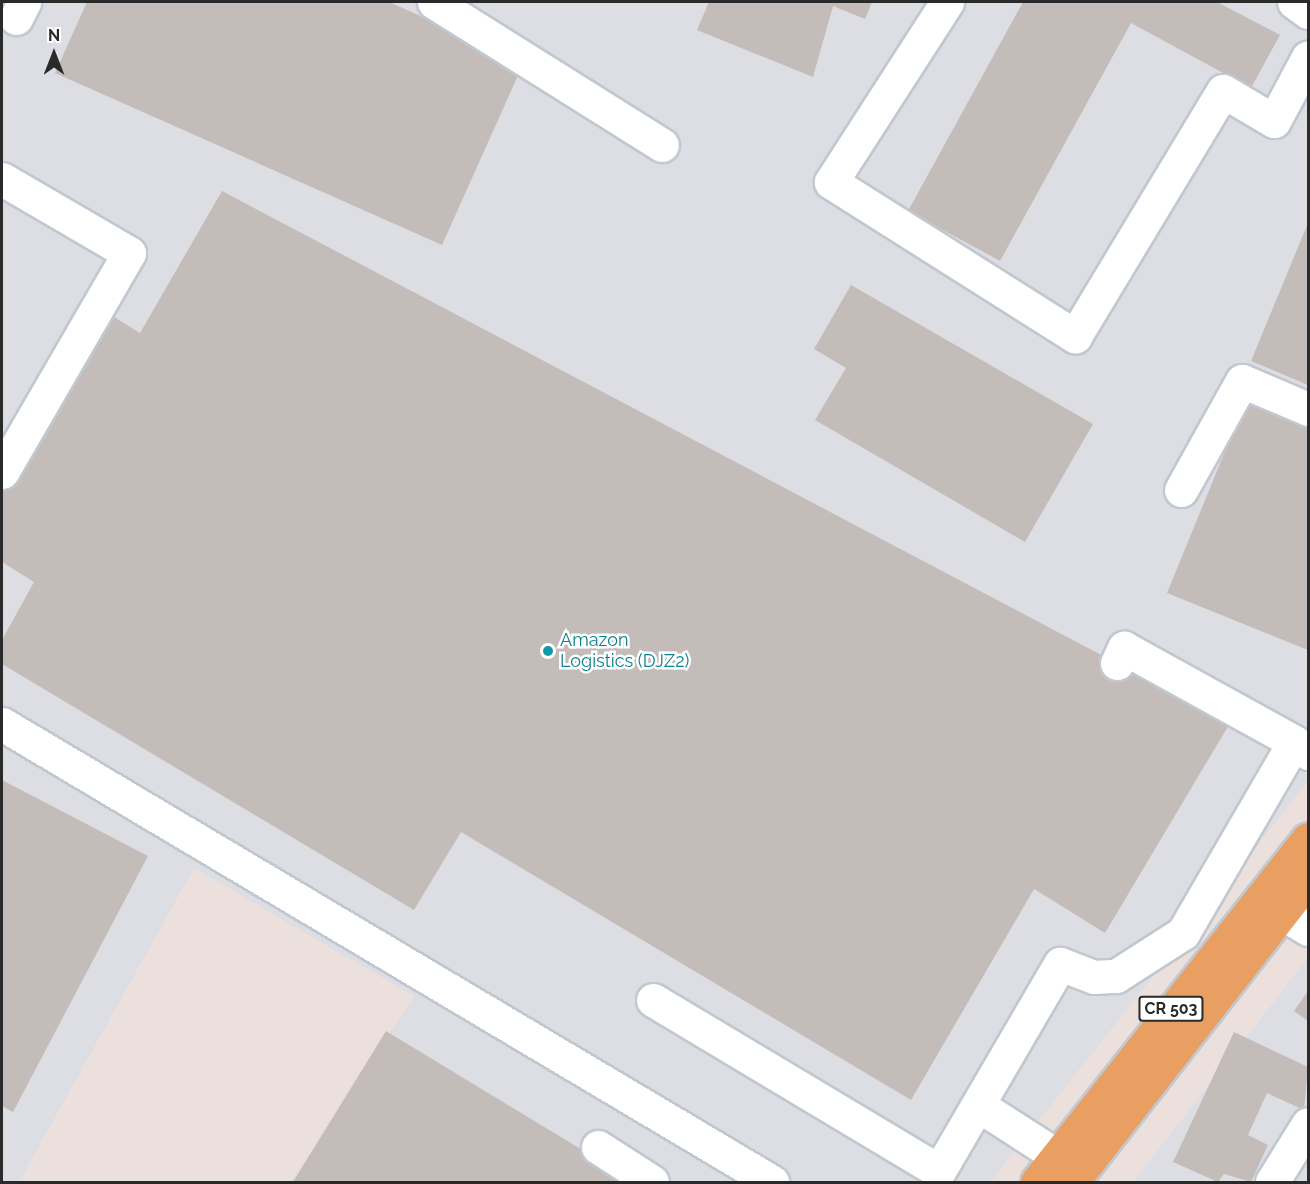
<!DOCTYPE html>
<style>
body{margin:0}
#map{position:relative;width:1310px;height:1184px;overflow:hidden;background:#ebe0dc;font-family:Raleway,sans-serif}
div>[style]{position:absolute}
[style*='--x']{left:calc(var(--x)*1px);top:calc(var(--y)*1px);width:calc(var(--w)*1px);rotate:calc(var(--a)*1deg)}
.industrial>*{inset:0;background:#dddde4}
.building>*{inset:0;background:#c4bcb8}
.roads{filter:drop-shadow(2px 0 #c1c8d0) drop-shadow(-2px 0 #c1c8d0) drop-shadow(0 2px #c1c8d0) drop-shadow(0 -2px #c1c8d0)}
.minor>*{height:33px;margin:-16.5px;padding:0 16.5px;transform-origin:16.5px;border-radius:16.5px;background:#fff}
.major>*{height:33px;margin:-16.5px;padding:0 16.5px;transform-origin:16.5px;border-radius:16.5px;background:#ea9f62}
.dots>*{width:16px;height:16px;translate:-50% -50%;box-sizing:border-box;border:3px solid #fff;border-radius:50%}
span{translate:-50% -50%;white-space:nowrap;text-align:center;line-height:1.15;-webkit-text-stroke:5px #fff;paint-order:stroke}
.shield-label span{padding:2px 4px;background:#fff;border:2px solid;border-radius:4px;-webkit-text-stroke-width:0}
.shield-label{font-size:16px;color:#2a2a2a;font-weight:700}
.culture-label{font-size:18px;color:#0d838f}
.left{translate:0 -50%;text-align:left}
.frame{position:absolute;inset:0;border:3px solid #2a2a2a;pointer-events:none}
.north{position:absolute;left:24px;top:24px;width:60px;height:60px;-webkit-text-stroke:4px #fff;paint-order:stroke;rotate:0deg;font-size:16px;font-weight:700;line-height:24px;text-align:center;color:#2a2a2a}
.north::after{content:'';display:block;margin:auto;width:21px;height:27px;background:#2a2a2a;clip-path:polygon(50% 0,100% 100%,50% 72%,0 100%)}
</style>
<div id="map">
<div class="industrial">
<i style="clip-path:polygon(2px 2px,1308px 2px,1308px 781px,990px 1182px,291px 1182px,414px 996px,194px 868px,19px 1182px,2px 1182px)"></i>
<i style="clip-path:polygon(1308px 958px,1308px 1182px,1133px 1182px)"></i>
</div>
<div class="building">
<i style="clip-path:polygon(87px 2px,389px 2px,524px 62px,442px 245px,55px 73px)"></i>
<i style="clip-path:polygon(709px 2px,872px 2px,865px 19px,833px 6px,813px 77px,697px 30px)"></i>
<i style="clip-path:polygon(1023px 2px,1217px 2px,1280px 35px,1251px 88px,1131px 23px,1000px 261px,908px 211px)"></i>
<i style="clip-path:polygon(222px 191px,1230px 723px,1105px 933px,1034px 889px,911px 1100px,461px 832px,414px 910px,2px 664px,2px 640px,34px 582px,2px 562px,2px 488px,106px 312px,140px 333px)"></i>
<i style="clip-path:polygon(1308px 223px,1308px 385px,1251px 361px)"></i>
<i style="clip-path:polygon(851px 285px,1093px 424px,1025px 542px,815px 420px,846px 368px,814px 349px)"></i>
<i style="clip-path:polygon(1246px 400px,1308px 426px,1308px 650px,1167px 593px)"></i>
<i style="clip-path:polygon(2px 780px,148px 856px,13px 1112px,2px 1106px)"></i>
<i style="clip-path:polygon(1308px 991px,1308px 1021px,1294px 1011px)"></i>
<i style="clip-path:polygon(386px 1031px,635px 1182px,293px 1182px)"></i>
<i style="clip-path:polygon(1234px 1032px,1308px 1067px,1304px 1110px,1267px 1093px,1248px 1135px,1268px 1145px,1251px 1182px,1224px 1174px,1218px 1182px,1173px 1162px)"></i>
</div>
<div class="roads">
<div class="minor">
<i style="--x:434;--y:2;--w:269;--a:32.1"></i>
<i style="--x:947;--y:2;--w:214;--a:122.8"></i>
<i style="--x:831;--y:182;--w:289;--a:32.3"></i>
<i style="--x:1075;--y:336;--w:286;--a:-58.9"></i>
<i style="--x:1223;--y:91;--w:59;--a:30.5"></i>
<i style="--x:1274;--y:121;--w:72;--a:-62"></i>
<i style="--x:1294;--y:2;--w:17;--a:36"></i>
<i style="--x:16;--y:18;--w:18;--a:-63"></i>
<i style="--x:2;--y:179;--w:147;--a:30.2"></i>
<i style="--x:129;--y:253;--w:253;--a:120.1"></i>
<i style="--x:1181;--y:490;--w:125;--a:-60.8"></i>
<i style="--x:1242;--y:381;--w:72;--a:23"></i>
<i style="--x:1117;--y:663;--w:17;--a:-65"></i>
<i style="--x:1124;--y:648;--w:194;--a:28.9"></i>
<i style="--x:2;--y:724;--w:896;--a:30.74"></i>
<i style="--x:1280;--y:912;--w:33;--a:31"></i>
<i style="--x:653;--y:1000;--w:333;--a:30.9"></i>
<i style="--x:939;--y:1171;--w:240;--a:-59.7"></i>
<i style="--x:1060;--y:964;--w:36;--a:21"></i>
<i style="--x:1094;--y:977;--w:22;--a:-3"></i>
<i style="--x:1116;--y:976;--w:80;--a:-32.7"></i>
<i style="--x:1183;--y:933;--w:221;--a:-59.8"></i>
<i style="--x:1294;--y:742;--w:18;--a:38"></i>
<i style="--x:978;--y:1105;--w:94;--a:32.8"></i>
<i style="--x:598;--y:1147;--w:64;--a:32.9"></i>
<i style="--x:1272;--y:1182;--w:68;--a:-58.2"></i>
</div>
<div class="major">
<i style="--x:1037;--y:1182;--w:437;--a:-51.7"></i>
<i style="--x:1072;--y:1182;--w:384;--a:-52.1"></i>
</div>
</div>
<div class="dots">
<i style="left:548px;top:651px;background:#0f9aa8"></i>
</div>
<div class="shield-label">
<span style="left:1171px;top:1009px">CR 503</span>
</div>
<div class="culture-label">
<span class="left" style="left:560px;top:651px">Amazon<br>Logistics (DJZ2)</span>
</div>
<div class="frame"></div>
<div class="north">N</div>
</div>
